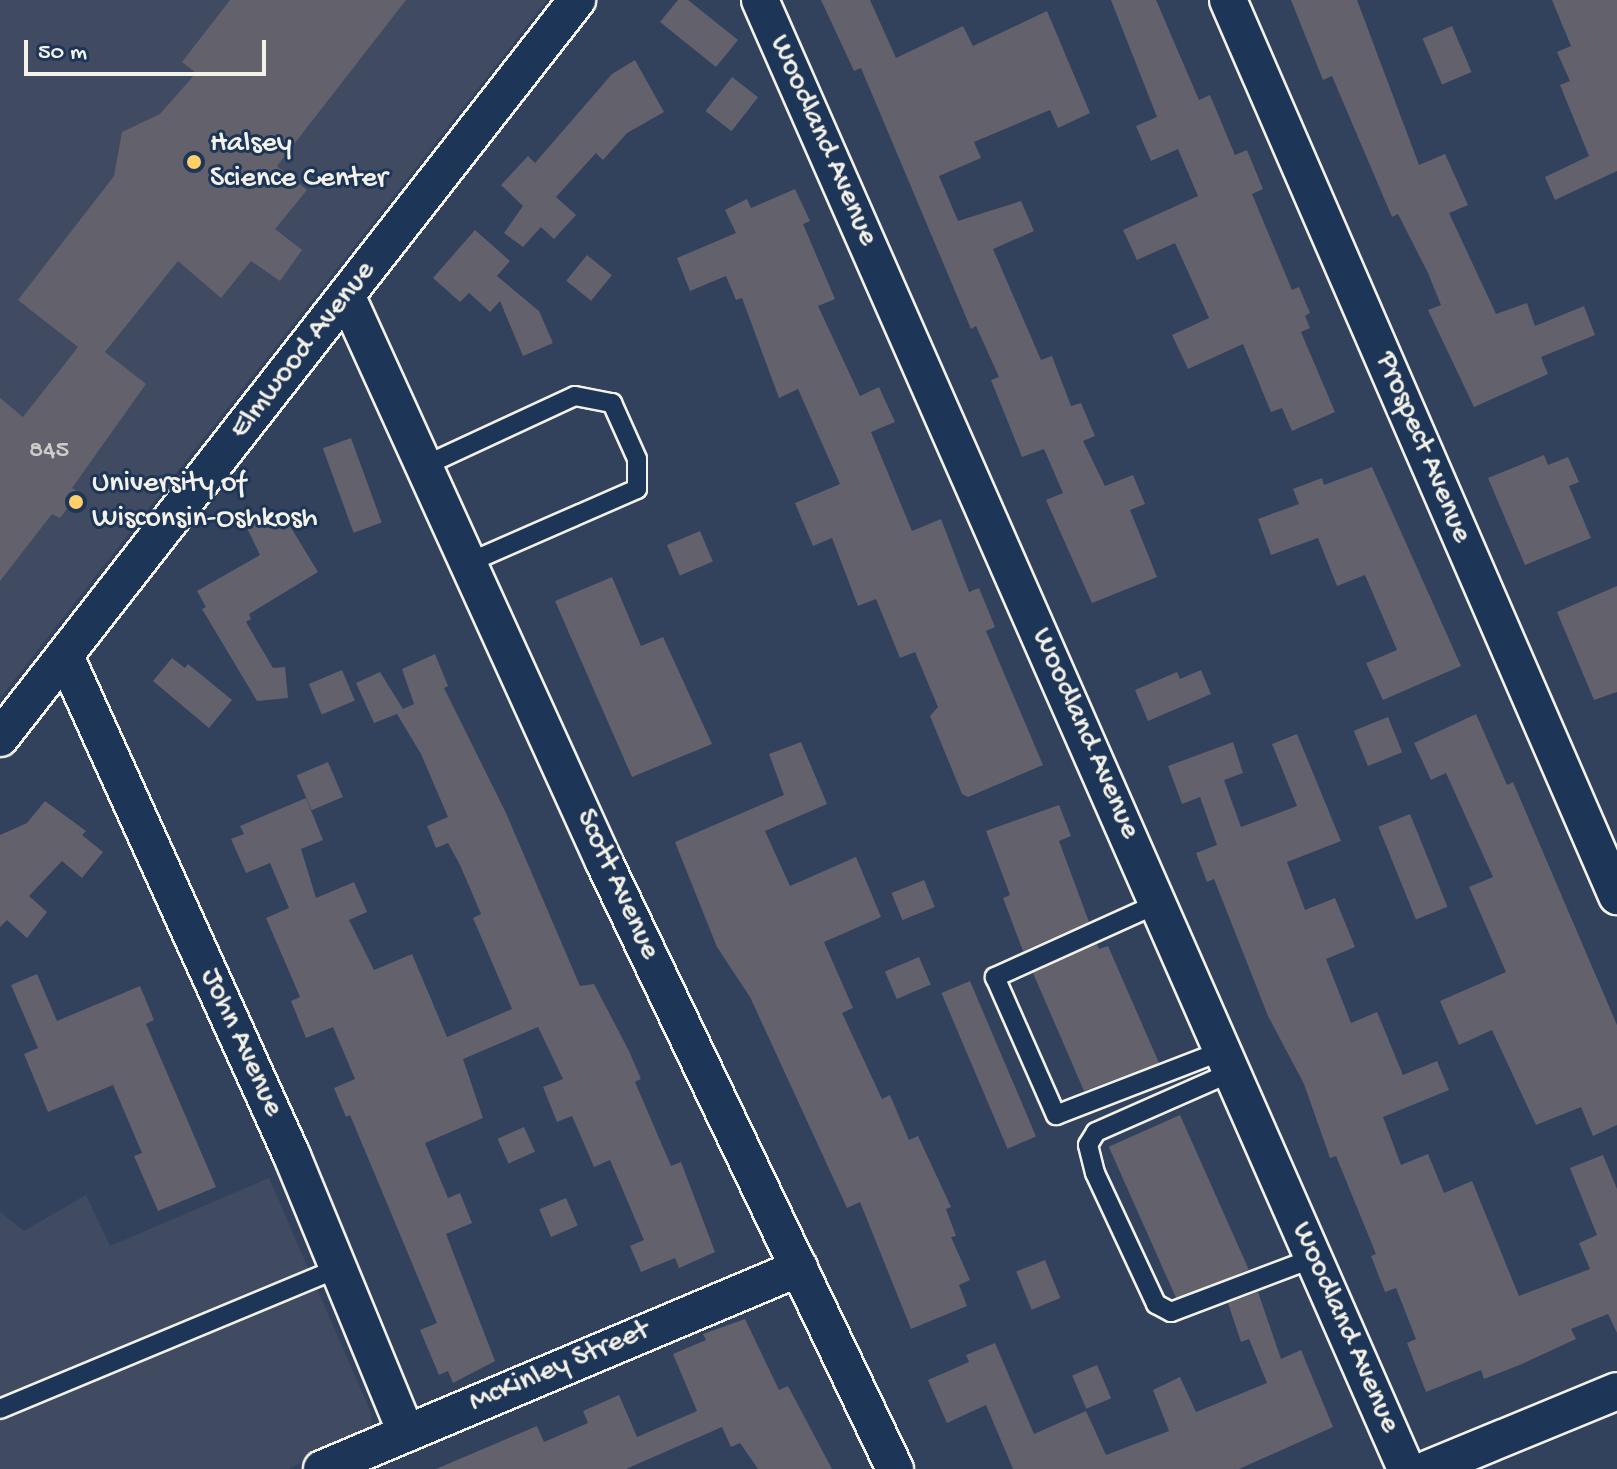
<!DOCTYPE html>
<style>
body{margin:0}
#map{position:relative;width:1617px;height:1469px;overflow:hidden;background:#32425d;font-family:"Gochi Hand",sans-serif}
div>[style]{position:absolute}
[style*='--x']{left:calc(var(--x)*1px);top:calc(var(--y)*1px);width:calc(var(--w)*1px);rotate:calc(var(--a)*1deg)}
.built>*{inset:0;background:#404b62}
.building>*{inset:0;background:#62616c;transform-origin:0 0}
.roads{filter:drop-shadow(2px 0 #f4f1e8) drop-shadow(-2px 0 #f4f1e8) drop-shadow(0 2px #f4f1e8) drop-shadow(0 -2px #f4f1e8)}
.service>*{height:18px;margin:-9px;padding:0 9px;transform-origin:9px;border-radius:9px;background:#1d3557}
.minor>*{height:36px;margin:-18px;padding:0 18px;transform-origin:18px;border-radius:18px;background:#1d3557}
.dots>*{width:22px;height:22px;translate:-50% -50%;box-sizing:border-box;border:4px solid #1d3557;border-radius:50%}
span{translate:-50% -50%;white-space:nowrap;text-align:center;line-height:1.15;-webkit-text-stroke:6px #1d3557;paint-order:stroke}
.number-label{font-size:26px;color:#d0cdc9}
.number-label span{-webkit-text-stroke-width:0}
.street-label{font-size:30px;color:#f4f1e8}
.poi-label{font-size:30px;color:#f4f1e8}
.left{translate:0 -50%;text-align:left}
.scale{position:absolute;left:24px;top:40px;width:242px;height:36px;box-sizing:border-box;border:4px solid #f4f1e8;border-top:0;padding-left:10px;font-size:24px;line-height:28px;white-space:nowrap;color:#f4f1e8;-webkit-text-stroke:6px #1d3557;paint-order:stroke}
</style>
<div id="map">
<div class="built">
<i style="clip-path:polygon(0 0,547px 0,0 698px)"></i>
<i style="clip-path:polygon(269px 1178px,371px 1413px,372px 1429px,288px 1469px,0 1469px,0 1212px,24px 1231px,86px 1195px,110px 1246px)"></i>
</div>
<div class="building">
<i style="clip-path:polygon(230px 0,406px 0,277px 166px,307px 190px,275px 229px,302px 250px,280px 281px,251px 261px,221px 298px,178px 261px,105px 352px,146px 384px,72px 488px,79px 493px,60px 518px,52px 514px,0 581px,0 398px,23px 417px,78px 347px,18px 300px,114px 176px,122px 132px,160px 114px,196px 73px,182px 62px)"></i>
<i style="clip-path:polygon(678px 0,688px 0,738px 40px,716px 67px,660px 22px)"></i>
<i style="clip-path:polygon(821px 0,870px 0,896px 58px,963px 26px,973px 46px,1047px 11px,1090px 113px,1058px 128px,1050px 110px,974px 142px,981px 158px,939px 176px,958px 221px,1021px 201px,1034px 231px,993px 249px,1041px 360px,1052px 356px,1071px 406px,1081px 403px,1095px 436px,1083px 441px,1105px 486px,1133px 475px,1145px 504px,1130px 510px,1157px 577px,1092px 603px,1046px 500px,1063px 493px,1044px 449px,1022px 457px,991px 380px,999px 377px,976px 326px,971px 329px,861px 68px,854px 71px)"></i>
<i style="clip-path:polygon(1111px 0,1156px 0,1199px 100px,1210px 95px,1235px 155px,1247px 150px,1263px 189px,1252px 194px,1292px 290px,1299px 287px,1310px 313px,1305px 316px,1310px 328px,1301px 332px,1335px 412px,1292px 431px,1282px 408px,1271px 412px,1243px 344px,1188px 369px,1172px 335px,1209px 318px,1175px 243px,1137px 260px,1123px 230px,1198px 196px,1178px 149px,1151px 161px,1136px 126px,1157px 117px)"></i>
<i style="clip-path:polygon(1291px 0,1357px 0,1419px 165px,1445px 154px,1468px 205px,1449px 213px,1496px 314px,1527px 303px,1535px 326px,1584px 306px,1595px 335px,1541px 357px,1548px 374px,1474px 407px,1428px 310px,1441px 305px,1428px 273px,1398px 214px,1392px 217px,1332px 76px,1323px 80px)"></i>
<i style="clip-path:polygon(1552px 0,1617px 0,1617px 171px,1555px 200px,1545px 177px,1589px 156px,1560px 85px,1570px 81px,1557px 52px,1571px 46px)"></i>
<i style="left:1452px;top:26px;width:50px;height:32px;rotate:67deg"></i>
<i style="clip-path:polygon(635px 60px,664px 112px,627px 133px,603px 160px,596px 153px,556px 197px,576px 215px,554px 239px,541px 227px,523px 247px,504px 233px,523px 206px,501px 185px,528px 156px,535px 163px,612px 74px)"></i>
<i style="left:732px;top:77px;width:33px;height:43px;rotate:38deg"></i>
<i style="clip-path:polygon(795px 189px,810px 221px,803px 224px,835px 299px,818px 306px,860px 396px,879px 387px,895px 422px,871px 432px,912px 531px,941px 519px,969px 592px,979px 588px,995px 627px,986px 631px,1043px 765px,968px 797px,962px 794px,930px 716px,938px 707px,915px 652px,900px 658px,876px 599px,858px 606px,832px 538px,813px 546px,795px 503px,840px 484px,798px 389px,779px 398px,742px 298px,736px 300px,726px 276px,690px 291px,677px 258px,736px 233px,725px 210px,747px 199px,751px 208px)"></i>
<i style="clip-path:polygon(475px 230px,510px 261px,497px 276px,539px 311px,553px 343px,523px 356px,500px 301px,490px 312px,469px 293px,460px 302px,433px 278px)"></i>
<i style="left:587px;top:255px;width:32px;height:33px;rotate:39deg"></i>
<i style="left:351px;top:438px;width:90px;height:30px;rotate:70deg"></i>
<i style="clip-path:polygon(1544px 455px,1548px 465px,1568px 457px,1579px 482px,1569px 486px,1591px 538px,1525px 565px,1488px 478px)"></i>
<i style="clip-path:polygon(1372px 467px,1461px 666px,1383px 700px,1366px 663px,1397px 650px,1365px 575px,1337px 586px,1318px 538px,1271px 555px,1258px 519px,1299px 504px,1293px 489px,1322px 478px,1324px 485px)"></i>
<i style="clip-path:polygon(272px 512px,283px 530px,290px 526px,318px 572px,249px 614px,251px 619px,246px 622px,273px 668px,285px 667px,288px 698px,257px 701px,202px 609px,206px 607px,197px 591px,260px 555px,247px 528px)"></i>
<i style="left:700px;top:531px;width:33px;height:36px;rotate:67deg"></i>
<i style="clip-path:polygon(612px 577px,641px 646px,663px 637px,712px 744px,632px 777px,555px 601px)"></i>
<i style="clip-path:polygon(1617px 586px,1617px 692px,1594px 700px,1557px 612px)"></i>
<i style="clip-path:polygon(435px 654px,448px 686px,444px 688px,506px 813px,580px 986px,594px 984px,629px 1051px,641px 1079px,635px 1082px,671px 1166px,681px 1162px,715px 1252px,679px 1268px,675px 1258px,641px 1272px,630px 1246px,644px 1240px,610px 1160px,594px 1167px,572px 1116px,557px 1122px,543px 1087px,563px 1079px,538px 1027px,463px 1059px,483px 1118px,425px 1143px,448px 1198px,460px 1193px,472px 1223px,446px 1234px,495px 1361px,453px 1383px,448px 1371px,439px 1375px,420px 1330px,437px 1323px,350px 1115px,346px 1117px,334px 1088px,355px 1079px,333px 1027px,306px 1038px,291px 1001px,300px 997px,266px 918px,289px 908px,270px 863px,246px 873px,231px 839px,244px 834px,240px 826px,306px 798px,323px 840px,301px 849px,316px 898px,354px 882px,367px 912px,349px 920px,374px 970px,412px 954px,447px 1037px,512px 1009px,473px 918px,481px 914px,460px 865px,448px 843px,436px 848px,427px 826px,448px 817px,421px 754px,397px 714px,374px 723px,356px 683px,380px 672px,403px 709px,414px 704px,402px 669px)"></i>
<i style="clip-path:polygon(172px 658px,185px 668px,188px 664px,232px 700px,209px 728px,153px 681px)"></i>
<i style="left:342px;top:670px;width:33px;height:36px;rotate:67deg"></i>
<i style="clip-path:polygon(1201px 670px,1211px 694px,1148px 721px,1135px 690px,1177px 672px,1180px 679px)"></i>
<i style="clip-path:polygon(1476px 714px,1507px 785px,1513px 782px,1617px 1025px,1617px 1125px,1593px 1136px,1581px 1107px,1536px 1125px,1492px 1030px,1459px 1045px,1440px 1001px,1506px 972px,1469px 887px,1493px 877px,1446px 773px,1431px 780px,1414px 743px)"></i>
<i style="left:1388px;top:717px;width:38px;height:37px;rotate:68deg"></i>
<i style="clip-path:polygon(1297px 734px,1341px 841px,1287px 862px,1305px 910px,1335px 898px,1355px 947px,1326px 959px,1351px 1023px,1377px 1012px,1403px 1075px,1437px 1061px,1449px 1090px,1383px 1117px,1401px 1165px,1428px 1154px,1444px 1193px,1472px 1181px,1519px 1296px,1590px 1269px,1579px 1243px,1597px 1235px,1570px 1168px,1603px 1155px,1617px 1189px,1617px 1333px,1608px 1314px,1571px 1329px,1576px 1339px,1522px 1364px,1484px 1379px,1481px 1370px,1426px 1392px,1407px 1343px,1416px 1339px,1396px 1288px,1385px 1292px,1371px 1256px,1376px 1254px,1336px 1156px,1330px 1158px,1304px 1084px,1268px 1016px,1214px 879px,1207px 882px,1196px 853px,1217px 845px,1200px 797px,1182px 804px,1168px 766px,1233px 742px,1243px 773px,1224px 780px,1241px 827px,1297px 806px,1272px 744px)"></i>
<i style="clip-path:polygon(801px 742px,827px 804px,765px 831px,790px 886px,856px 857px,881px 917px,824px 942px,853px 1008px,842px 1013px,882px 1099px,890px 1095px,909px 1140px,918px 1136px,951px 1207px,946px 1209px,956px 1236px,951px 1237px,970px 1280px,959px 1285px,967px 1306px,911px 1329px,860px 1202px,847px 1208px,750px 997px,717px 947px,675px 842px,784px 795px,769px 754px)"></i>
<i style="left:328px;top:762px;width:38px;height:34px;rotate:67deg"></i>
<i style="clip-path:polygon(45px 801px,86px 831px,82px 835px,103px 852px,82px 878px,62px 861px,29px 896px,47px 912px,27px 938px,7px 920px,0 927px,0 835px,27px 823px)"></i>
<i style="clip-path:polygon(1059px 805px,1071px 836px,1059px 841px,1089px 922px,1023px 951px,1003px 898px,1010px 895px,986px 831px)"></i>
<i style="left:1410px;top:814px;width:100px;height:34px;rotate:68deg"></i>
<i style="left:924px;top:880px;width:29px;height:35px;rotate:68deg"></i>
<i style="clip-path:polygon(1097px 944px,1099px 949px,1108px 946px,1159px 1063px,1084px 1091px,1033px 973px)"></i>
<i style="left:919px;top:957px;width:30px;height:37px;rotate:67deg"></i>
<i style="clip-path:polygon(37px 974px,57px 1021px,140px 986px,154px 1020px,146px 1024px,216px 1187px,158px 1211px,134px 1156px,142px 1153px,113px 1085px,48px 1112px,24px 1054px,38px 1048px,11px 985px)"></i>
<i style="left:970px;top:981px;width:169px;height:31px;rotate:67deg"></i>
<i style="left:1180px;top:1115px;width:169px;height:78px;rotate:66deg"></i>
<i style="left:524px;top:1127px;width:27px;height:29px;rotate:66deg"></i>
<i style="left:566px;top:1198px;width:30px;height:29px;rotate:67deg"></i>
<i style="left:1045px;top:1260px;width:41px;height:31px;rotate:68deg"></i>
<i style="clip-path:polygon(1258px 1292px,1281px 1359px,1301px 1350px,1333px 1427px,1239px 1469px,1013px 1469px,986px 1405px,947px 1423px,928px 1380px,969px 1362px,966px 1355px,995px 1343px,1034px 1434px,1086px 1411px,1106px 1455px,1169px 1431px,1153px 1390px,1180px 1377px,1196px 1412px,1267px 1383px,1249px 1339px,1241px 1342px,1228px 1303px)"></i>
<i style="clip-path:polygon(745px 1319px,779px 1390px,788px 1386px,832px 1469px,758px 1469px,740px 1443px,731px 1447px,722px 1427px,626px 1469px,436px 1469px,537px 1426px,544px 1442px,588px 1423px,583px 1411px,619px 1395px,637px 1437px,697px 1411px,673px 1354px,706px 1340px,703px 1334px)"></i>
<i style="left:1097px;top:1365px;width:36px;height:27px;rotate:67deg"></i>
</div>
<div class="roads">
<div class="service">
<i style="--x:424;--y:466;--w:166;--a:-24.9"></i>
<i style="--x:575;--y:396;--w:38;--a:11"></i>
<i style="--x:612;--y:403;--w:61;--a:65.9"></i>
<i style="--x:637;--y:459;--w:30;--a:90"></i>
<i style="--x:637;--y:489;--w:184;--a:156.4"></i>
<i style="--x:1157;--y:904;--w:178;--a:155.7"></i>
<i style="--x:995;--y:977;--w:151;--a:66.2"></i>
<i style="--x:1056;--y:1115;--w:178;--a:-21.1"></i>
<i style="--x:1232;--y:1072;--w:149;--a:156.2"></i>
<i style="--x:1096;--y:1132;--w:15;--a:122"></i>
<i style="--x:1088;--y:1145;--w:29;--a:76"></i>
<i style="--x:1095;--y:1173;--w:145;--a:65"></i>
<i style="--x:1156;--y:1304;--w:17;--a:28"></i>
<i style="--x:1171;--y:1312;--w:153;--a:-20.7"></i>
<i style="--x:0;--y:1409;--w:367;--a:-22.6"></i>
</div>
<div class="minor">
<i style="--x:760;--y:0;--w:1605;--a:66.26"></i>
<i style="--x:1228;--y:0;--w:977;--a:66.53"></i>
<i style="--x:347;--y:297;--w:621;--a:65.54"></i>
<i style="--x:604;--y:862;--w:673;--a:64.39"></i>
<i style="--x:65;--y:656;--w:549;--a:65.58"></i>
<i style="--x:292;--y:1156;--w:300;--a:67.6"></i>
<i style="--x:0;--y:738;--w:937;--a:-51.98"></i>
<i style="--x:322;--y:1469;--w:518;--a:-22.85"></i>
<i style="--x:1428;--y:1469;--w:204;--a:-22.4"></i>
</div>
</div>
<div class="dots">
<i style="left:194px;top:162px;background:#ffd166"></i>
<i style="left:76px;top:502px;background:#ffd166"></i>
</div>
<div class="number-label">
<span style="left:49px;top:452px">845</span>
</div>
<div class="street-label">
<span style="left:822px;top:141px;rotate:66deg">Woodland Avenue</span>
<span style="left:304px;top:351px;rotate:-52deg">Elmwood Avenue</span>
<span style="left:1422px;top:448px;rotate:67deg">Prospect Avenue</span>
<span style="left:1084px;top:734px;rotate:66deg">Woodland Avenue</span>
<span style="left:616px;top:885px;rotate:65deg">Scott Avenue</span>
<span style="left:240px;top:1043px;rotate:65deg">John Avenue</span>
<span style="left:1344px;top:1328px;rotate:66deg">Woodland Avenue</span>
<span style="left:560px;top:1368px;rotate:-23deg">McKinley Street</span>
</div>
<div class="poi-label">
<span class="left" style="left:210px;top:162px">Halsey<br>Science Center</span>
<span class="left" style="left:92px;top:502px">University of<br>Wisconsin-Oshkosh</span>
</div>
<div class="scale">50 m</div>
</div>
